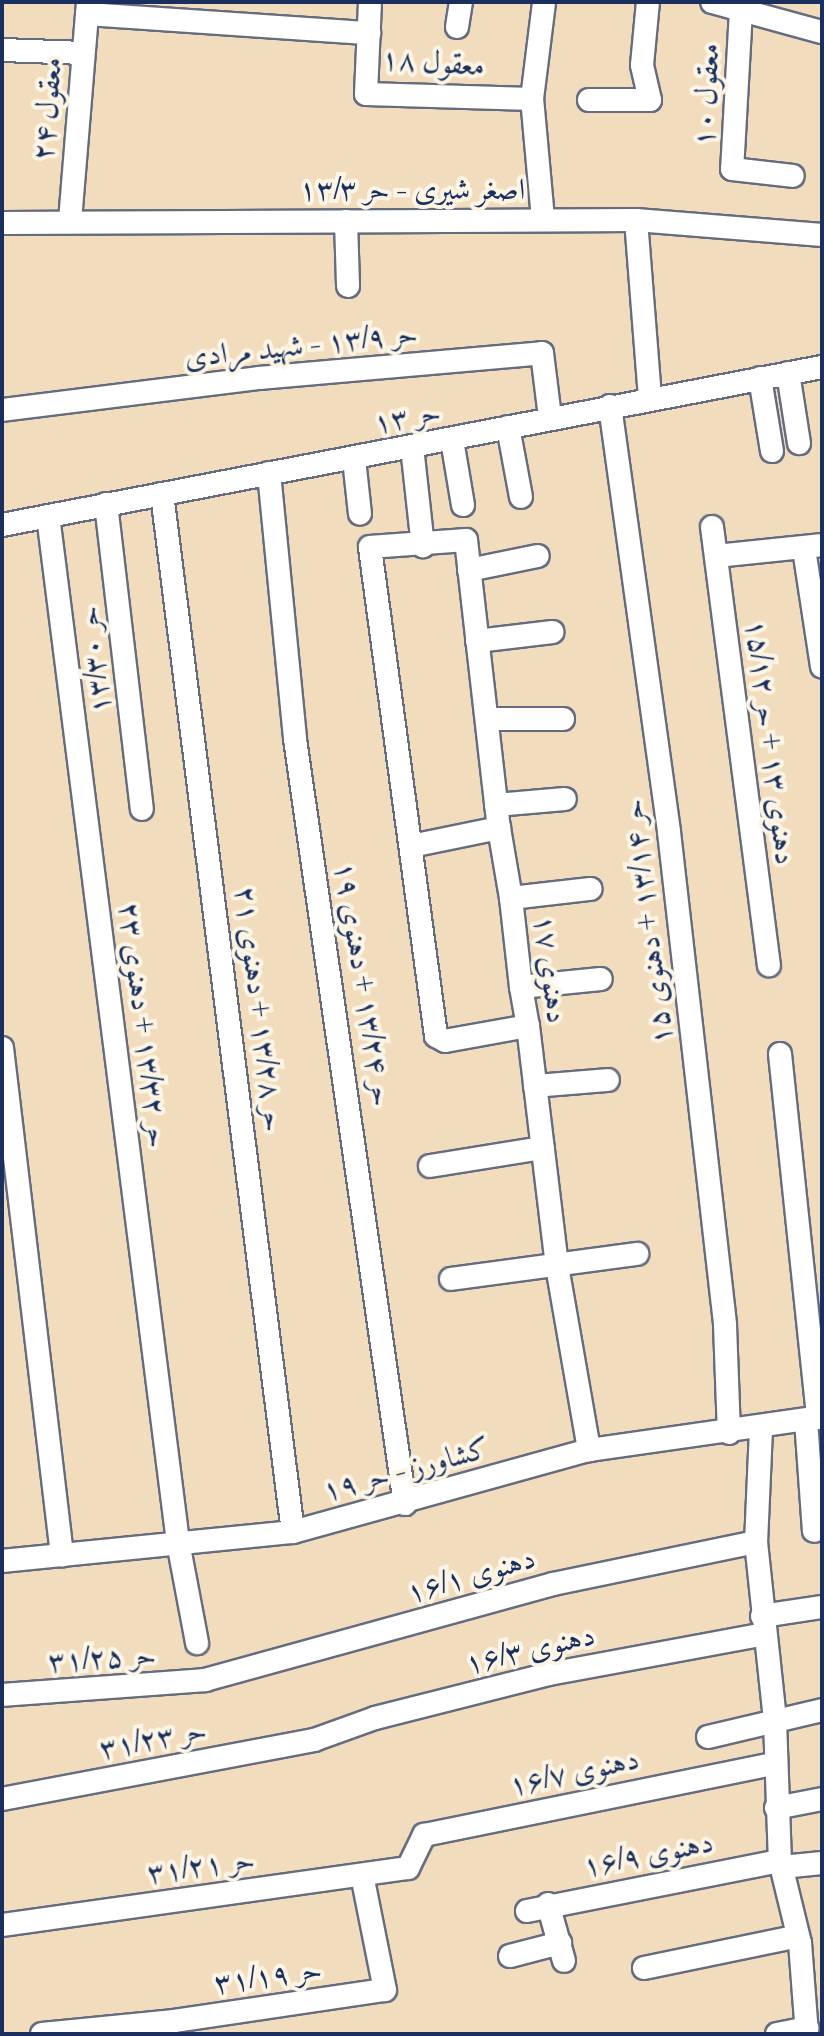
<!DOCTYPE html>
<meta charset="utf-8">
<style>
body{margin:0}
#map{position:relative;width:824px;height:2036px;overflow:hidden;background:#f1ddbd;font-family:"Libre Bodoni",Amiri,serif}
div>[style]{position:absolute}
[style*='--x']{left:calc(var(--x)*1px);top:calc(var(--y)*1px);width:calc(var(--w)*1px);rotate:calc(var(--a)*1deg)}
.roads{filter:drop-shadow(2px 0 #666c7f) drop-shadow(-2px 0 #666c7f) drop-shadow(0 2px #666c7f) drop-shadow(0 -2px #666c7f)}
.minor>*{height:22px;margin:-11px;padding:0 11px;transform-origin:11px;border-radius:11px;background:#fff}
span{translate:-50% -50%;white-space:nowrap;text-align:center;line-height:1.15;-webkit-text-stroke:8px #fcf5e5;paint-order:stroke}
.street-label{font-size:30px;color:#1b2f5e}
.frame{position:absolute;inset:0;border:4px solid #1b2f5e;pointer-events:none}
</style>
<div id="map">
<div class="roads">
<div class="minor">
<i style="--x:370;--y:2;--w:92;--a:92.5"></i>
<i style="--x:366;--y:94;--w:166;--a:1.7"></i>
<i style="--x:712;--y:2;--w:114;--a:15.3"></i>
<i style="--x:741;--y:10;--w:159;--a:93.2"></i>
<i style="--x:732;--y:169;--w:61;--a:6.5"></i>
<i style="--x:87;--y:14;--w:283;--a:3.9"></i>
<i style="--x:457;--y:27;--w:25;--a:-81"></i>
<i style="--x:2;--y:50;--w:80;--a:2.1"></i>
<i style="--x:589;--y:100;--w:61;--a:0"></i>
<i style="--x:650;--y:100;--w:36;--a:-103"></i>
<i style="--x:642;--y:65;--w:63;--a:-84.6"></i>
<i style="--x:543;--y:219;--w:121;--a:-95.2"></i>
<i style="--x:532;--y:99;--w:98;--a:-82.9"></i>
<i style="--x:636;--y:220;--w:178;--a:85.5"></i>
<i style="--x:70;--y:221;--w:220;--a:-85.3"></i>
<i style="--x:346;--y:221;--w:65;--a:88.2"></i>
<i style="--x:2;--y:223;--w:634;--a:-0.27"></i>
<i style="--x:636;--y:220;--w:187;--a:4.6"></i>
<i style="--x:788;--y:373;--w:71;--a:81.1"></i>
<i style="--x:760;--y:378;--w:74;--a:80.7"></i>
<i style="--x:610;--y:406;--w:430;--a:82.1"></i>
<i style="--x:669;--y:832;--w:496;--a:83.5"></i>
<i style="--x:725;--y:1325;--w:108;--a:87.9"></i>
<i style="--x:2;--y:410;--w:259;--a:-7.1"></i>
<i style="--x:259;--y:378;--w:284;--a:-5"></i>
<i style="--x:542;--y:353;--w:64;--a:82.9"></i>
<i style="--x:508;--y:427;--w:71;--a:79.5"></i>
<i style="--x:452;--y:440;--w:66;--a:80.4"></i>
<i style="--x:412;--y:447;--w:100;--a:83.7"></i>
<i style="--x:354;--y:459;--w:55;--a:83.8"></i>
<i style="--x:269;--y:473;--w:267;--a:84.4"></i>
<i style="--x:295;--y:739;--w:773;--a:81.82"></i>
<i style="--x:162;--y:494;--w:1046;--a:82.81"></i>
<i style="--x:106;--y:504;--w:307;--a:83.3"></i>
<i style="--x:48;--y:516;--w:1034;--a:82.78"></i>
<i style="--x:178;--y:1542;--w:103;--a:79.3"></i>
<i style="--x:2;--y:525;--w:835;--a:-10.91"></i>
<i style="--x:712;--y:527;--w:442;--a:82.6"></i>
<i style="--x:804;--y:549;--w:119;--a:81.3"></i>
<i style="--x:716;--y:556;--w:107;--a:-5.9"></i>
<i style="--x:469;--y:570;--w:70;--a:-11.5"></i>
<i style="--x:477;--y:641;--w:76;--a:-6.8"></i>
<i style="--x:489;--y:719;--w:74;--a:0"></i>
<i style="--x:496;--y:805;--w:69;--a:-5"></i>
<i style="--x:411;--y:846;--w:90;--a:-11.6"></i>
<i style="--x:511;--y:898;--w:80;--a:-6.5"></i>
<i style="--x:521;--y:987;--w:80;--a:-5.7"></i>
<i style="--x:528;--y:1026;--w:84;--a:169.8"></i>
<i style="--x:445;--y:1041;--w:10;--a:-151"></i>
<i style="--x:436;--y:1036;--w:493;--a:-97.7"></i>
<i style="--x:370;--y:547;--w:96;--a:-4.2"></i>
<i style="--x:466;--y:540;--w:290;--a:83.5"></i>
<i style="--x:499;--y:828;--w:71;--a:80.3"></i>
<i style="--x:511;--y:898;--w:90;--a:83.6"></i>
<i style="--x:521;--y:987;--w:40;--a:80"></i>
<i style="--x:528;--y:1026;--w:242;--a:83.1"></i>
<i style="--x:557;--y:1266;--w:187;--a:80.1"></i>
<i style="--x:2;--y:1048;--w:511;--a:83.25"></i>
<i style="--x:780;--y:1054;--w:366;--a:84"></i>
<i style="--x:535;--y:1086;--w:73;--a:-4.7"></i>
<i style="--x:430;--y:1166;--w:114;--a:-9.1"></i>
<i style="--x:451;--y:1279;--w:188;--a:-7.7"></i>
<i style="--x:806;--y:1420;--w:111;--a:85.9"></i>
<i style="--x:761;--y:1429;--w:113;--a:92.5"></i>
<i style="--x:756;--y:1542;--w:179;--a:83.9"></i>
<i style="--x:775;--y:1720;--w:141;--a:88"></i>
<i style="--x:780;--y:1861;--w:84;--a:76.3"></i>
<i style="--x:800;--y:1943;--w:91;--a:85.6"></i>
<i style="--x:2;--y:1561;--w:292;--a:-5.7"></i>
<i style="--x:293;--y:1532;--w:307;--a:-15.5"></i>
<i style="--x:589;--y:1450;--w:235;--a:-8.1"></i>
<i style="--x:762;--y:1616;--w:61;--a:-8.5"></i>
<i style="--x:2;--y:1695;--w:204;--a:-4.2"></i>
<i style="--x:205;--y:1680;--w:361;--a:-15.4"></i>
<i style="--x:553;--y:1584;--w:207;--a:-11.7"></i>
<i style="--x:708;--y:1737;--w:117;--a:-13.3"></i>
<i style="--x:2;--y:1799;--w:318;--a:-10.7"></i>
<i style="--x:314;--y:1740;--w:65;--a:-19.8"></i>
<i style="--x:375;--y:1718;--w:179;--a:-14.2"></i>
<i style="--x:549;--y:1674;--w:219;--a:-10.5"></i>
<i style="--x:776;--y:1808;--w:47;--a:-11.1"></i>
<i style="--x:782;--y:1867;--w:40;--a:-5.7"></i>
<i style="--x:548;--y:1904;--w:59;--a:74.3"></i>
<i style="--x:527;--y:1911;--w:258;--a:-11.2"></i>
<i style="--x:2;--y:1925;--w:410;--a:-8"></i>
<i style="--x:408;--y:1868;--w:37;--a:-64"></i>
<i style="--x:424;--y:1835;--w:356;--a:-11.5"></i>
<i style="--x:510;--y:1956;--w:52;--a:-14.6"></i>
<i style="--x:644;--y:1968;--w:157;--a:-11.7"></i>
<i style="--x:42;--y:2034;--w:133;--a:-5.6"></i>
<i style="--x:174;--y:2021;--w:213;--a:-8.4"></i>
<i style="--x:385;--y:1990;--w:117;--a:-101.3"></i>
<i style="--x:777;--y:2034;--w:31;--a:-11"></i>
</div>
</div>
<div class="street-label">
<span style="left:433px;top:63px;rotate:4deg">معقول ۱۸</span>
<span style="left:707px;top:95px;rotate:-87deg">معقول ۱۰</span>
<span style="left:48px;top:109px;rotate:-85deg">معقول ۲۴</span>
<span style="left:412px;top:190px">اصغر شیری - حر ۱۳/۳</span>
<span style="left:301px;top:346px;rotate:-6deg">حر ۱۳/۹ - شهید مرادی</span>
<span style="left:407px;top:418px;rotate:-11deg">حر ۱۳</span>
<span style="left:95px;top:660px;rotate:-97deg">حر ۱۳/۳۰</span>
<span style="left:770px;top:742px;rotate:83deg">دهنوی ۱۳ + حر ۱۵/۱۲</span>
<span style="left:648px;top:922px;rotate:-97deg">حر ۱۳/۱۴ + دهنوی ۱۵</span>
<span style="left:550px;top:969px;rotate:83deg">دهنوی ۱۷</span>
<span style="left:363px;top:984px;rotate:81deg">حر ۱۳/۲۴ + دهنوی ۱۹</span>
<span style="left:259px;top:1009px;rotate:83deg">حر ۱۳/۲۸ + دهنوی ۲۱</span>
<span style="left:143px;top:1025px;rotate:83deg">حر ۱۳/۳۲ + دهنوی ۲۳</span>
<span style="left:406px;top:1470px;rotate:-15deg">کشاورز - حر ۱۹</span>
<span style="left:471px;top:1576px;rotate:-16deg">دهنوی ۱۶/۱</span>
<span style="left:530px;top:1650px;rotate:-13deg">دهنوی ۱۶/۳</span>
<span style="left:102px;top:1659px;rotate:-4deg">حر ۳۱/۲۵</span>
<span style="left:153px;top:1740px;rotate:-11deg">حر ۳۱/۲۳</span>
<span style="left:574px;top:1773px;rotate:-12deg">دهنوی ۱۶/۷</span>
<span style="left:648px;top:1855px;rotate:-11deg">دهنوی ۱۶/۹</span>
<span style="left:201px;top:1867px;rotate:-8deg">حر ۳۱/۲۱</span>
<span style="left:268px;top:1977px;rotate:-8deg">حر ۳۱/۱۹</span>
</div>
<div class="frame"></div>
</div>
